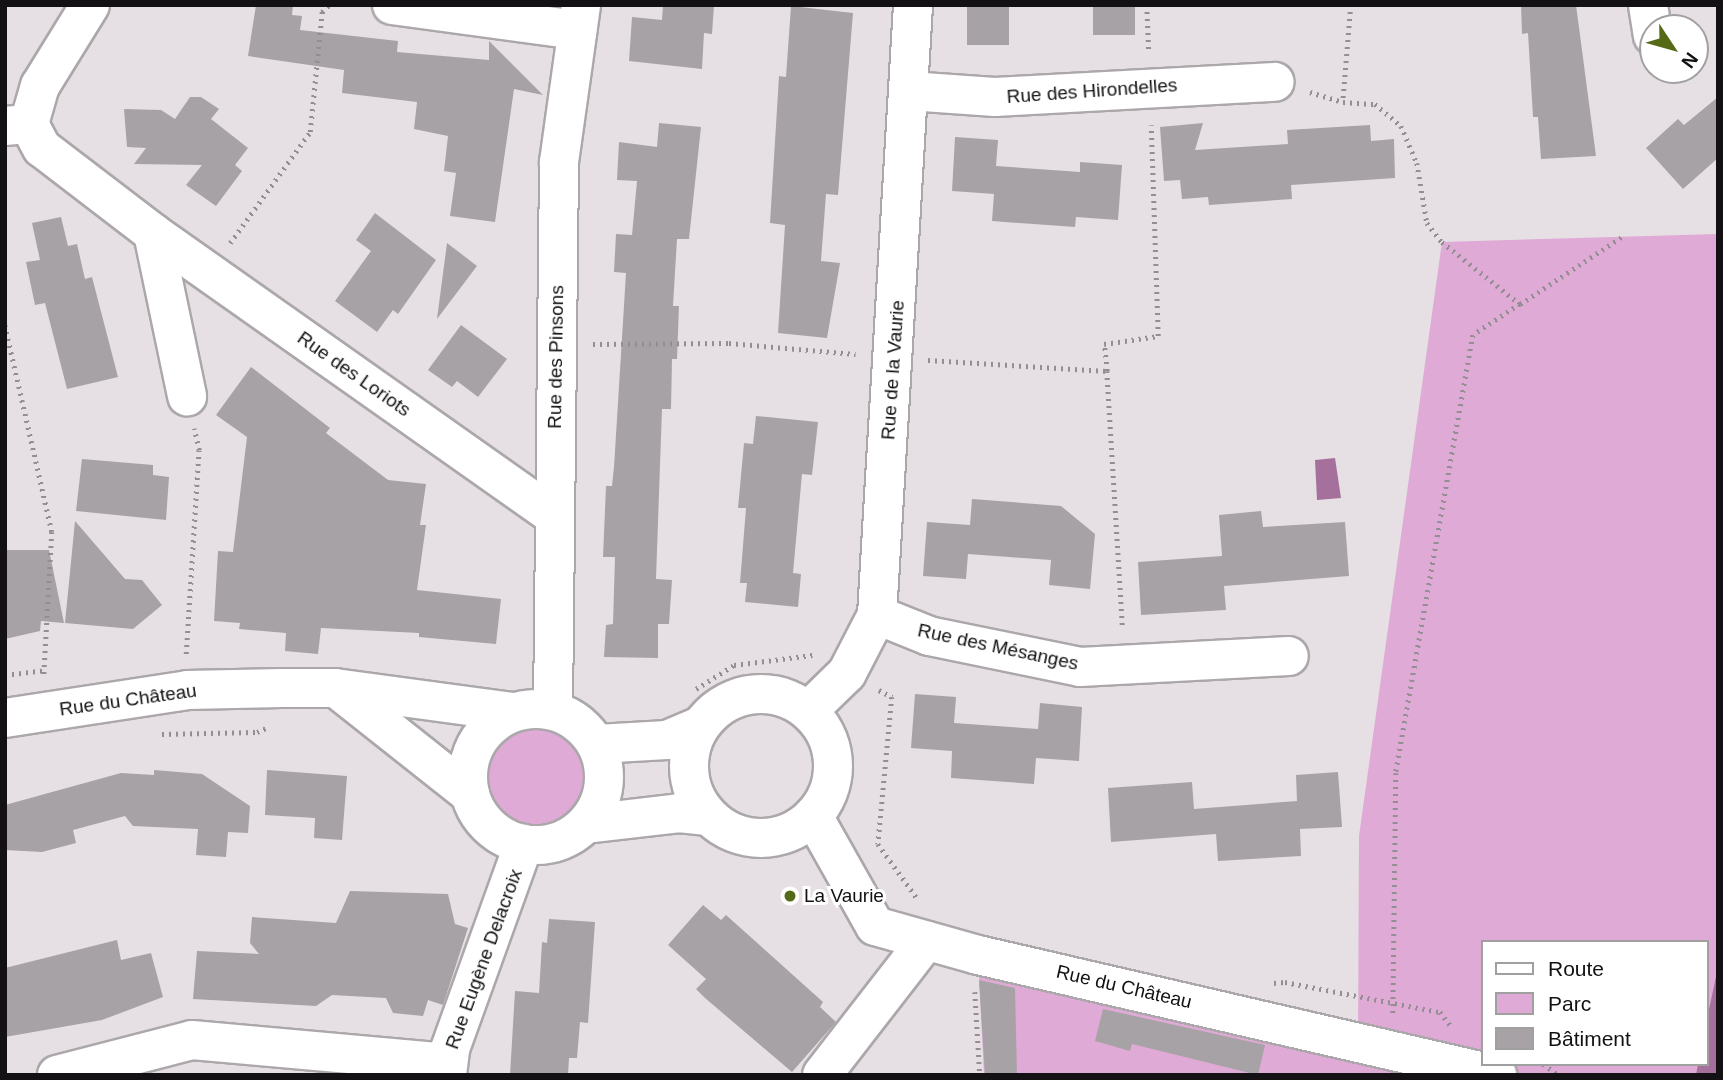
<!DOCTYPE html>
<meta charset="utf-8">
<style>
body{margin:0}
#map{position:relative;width:1723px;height:1080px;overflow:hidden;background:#e6e0e4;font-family:Arial,sans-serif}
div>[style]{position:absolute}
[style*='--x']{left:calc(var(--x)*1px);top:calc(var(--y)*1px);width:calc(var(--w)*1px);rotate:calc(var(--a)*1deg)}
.green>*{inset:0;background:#e0aad6}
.water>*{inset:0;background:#a5709c}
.building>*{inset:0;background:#a7a2a6;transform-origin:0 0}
.path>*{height:4.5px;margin-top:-2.25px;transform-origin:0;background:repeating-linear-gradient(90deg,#928e91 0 2px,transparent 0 7px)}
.roads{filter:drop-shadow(2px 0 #aca7ab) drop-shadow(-2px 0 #aca7ab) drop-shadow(0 2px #aca7ab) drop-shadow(0 -2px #aca7ab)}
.minor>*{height:38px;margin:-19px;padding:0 19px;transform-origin:19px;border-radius:19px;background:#fff}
.minor>.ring{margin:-19px;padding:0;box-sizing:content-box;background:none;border:38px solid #fff;border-radius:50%}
.dots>*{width:19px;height:19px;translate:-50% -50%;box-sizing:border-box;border:4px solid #fff;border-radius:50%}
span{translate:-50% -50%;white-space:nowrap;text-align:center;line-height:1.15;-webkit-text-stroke:6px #fff;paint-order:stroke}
.street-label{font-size:19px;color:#131113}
.poi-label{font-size:19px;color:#131113}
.left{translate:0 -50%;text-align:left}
.frame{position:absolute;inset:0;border:7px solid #131113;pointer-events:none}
.legend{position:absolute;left:1481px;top:940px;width:228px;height:126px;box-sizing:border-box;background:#fff;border:2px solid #a1a0a1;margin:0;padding:9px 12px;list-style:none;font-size:21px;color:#131113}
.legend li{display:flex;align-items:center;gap:14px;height:35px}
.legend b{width:35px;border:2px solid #a1a0a1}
.north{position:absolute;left:1639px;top:14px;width:70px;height:70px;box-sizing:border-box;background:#fff;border:2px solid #a1a0a1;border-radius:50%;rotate:126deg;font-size:19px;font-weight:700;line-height:28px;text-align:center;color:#131113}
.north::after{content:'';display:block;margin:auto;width:24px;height:32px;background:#556917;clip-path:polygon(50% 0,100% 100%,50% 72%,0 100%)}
</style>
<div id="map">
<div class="green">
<i style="clip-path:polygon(evenodd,1718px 234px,1718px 1075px,984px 1075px,978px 955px,1358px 1041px,1359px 836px,1442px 242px,1718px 234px,1483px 942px,1707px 942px,1707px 1064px,1483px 1064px,1483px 942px)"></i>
<i style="clip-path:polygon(533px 728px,564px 731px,587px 772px,588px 795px,579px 812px,559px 827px,536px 833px,494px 814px,485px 793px,487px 758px,507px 736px)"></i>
</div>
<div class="water">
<i style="clip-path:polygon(1335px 458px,1341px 498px,1317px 500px,1315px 460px)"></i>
<i style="clip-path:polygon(1718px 967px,1718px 1075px,1696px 1075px,1698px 1064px,1707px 1064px,1707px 1019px)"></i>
</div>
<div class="building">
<i style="clip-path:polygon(256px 5px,293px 5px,292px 15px,302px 16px,300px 30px,398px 41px,397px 52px,489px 60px,489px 41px,543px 95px,514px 89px,495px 222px,450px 216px,456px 173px,444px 171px,448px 136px,414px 129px,417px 102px,342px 93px,344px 70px,248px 56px)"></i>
<i style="clip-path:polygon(663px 5px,714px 5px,712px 34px,704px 33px,702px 69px,629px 61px,632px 17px,662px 20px)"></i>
<i style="left:967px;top:5px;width:42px;height:40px"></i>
<i style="left:1093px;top:5px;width:42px;height:30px"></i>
<i style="clip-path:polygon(1521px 5px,1576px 5px,1596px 156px,1541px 159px,1538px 117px,1533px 117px,1528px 33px,1522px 34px)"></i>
<i style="clip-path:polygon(791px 6px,853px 13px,838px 195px,826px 194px,821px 261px,840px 263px,827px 338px,778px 333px,785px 225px,770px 223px,779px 76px,786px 77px)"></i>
<i style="clip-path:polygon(190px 97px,201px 97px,219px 109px,211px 119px,248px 148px,235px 165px,242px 171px,216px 206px,186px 185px,202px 165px,134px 164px,146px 148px,127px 147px,124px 109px,161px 110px,175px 119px)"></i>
<i style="clip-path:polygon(1718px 97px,1718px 158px,1683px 189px,1646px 148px,1678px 119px,1684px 125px)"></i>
<i style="clip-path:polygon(659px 123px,701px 127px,689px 239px,677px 239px,673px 306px,679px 306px,677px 359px,672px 359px,671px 409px,662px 409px,656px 579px,672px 580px,669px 624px,658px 624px,658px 658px,604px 657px,606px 625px,613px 624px,615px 557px,603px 557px,606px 486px,612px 486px,614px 467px,626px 273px,614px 272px,616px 234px,632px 235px,637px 181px,617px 180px,619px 142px,657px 147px)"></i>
<i style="clip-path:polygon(1203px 123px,1195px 150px,1288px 144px,1287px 130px,1370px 125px,1371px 141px,1394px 139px,1395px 178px,1291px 185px,1292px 199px,1209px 205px,1208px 197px,1182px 199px,1180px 180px,1164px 181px,1160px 127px)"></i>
<i style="clip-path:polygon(955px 137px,998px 140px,996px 166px,1080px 172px,1080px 162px,1122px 165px,1118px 220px,1076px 217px,1075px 227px,992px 221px,994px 194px,952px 191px)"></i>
<i style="clip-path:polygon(375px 213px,436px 260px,398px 314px,393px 310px,377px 332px,335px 301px,371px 251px,356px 240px)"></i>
<i style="clip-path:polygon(61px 217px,68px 246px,77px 244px,85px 279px,92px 277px,118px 377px,67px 389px,45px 303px,35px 305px,26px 262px,40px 260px,32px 223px)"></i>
<i style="clip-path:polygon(447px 243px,477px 266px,437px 319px)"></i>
<i style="clip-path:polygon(461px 325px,507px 359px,478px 397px,457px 381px,452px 387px,428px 370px)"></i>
<i style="clip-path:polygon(251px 367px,330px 428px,326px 433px,388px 480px,426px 484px,420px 525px,426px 525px,417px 590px,501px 599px,496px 644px,419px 637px,419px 633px,321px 628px,318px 654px,285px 651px,286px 633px,239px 629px,240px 623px,214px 621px,218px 551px,233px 552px,247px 437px,216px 415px)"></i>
<i style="clip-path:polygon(756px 416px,818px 422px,812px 475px,802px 474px,793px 573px,801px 574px,798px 607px,745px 602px,747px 583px,740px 583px,746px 508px,738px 508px,744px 443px,753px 444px)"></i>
<i style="clip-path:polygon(82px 459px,153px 465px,153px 475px,169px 477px,166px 520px,76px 511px)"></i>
<i style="clip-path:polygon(972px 499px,1061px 506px,1095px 534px,1090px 589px,1049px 585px,1051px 560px,1009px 557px,968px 554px,966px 579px,923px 576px,927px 522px,970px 525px)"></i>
<i style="clip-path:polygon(1261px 511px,1263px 527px,1345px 522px,1349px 576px,1224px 586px,1226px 610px,1141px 615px,1138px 562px,1222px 556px,1219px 515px)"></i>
<i style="clip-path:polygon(75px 521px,125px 579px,142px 580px,162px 605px,133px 629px,65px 623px)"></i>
<i style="clip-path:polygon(5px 550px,49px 550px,64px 623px,41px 621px,40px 631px,5px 639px)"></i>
<i style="clip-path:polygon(915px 694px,956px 697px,954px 723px,1038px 729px,1040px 703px,1082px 707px,1079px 761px,1036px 758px,1034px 784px,951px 778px,952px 751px,911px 748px)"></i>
<i style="clip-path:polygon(154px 770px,202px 774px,250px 806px,248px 833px,228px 832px,226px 857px,196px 855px,198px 829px,133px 826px,125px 816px,73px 830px,76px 843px,42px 852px,5px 850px,5px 805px,121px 773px,154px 775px)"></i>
<i style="clip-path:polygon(267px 770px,347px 776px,342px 840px,314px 838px,315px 818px,265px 815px)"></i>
<i style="clip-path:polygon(1338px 772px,1342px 827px,1300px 829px,1301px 856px,1218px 861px,1216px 834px,1111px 842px,1108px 788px,1192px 782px,1194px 809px,1297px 801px,1296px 775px)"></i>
<i style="clip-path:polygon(350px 891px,448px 894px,455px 924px,468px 928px,443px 1005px,428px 1000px,423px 1016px,393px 1013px,386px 998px,332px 995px,316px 1006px,193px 999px,197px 951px,259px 954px,250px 943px,252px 917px,336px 923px)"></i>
<i style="clip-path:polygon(703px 905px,721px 920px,726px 915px,823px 1002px,820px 1007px,836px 1022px,792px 1072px,705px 998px,696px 989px,706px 979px,668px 945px)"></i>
<i style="clip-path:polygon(549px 919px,595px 922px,588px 1023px,580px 1022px,577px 1058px,569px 1058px,568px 1075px,510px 1075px,515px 991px,539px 993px,542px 942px,547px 943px)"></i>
<i style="clip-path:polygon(117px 940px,121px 960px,151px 953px,163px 997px,102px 1020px,5px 1037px,5px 968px)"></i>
<i style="clip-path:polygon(979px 980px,1015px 988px,1017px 1075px,985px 1075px)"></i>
<i style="clip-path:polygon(1103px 1009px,1265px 1045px,1258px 1075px,1132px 1044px,1130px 1051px,1095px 1041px)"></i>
</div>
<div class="path">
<i style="--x:1147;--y:5;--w:48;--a:87.6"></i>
<i style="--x:1351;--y:5;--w:97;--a:94.7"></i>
<i style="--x:1343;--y:102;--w:32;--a:4"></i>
<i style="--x:1375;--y:104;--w:34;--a:40"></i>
<i style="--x:1401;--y:126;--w:40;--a:66.6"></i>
<i style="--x:1417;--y:163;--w:61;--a:80.5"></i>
<i style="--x:1427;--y:223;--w:24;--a:52"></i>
<i style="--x:1442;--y:242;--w:100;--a:38.5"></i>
<i style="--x:1520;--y:304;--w:56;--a:146.6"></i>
<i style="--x:1473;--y:335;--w:445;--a:100"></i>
<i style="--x:1396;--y:773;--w:242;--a:90.7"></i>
<i style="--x:1310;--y:92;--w:34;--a:17"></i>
<i style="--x:230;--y:243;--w:137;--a:-54.2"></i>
<i style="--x:310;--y:132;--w:121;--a:-84.3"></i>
<i style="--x:322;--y:12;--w:10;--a:-45"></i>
<i style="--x:1520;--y:304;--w:123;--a:-33.4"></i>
<i style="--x:5;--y:325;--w:212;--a:77.2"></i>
<i style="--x:52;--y:532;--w:144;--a:93.2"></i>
<i style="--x:593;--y:344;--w:136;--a:-0.4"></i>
<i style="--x:729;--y:343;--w:127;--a:5"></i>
<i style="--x:928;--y:360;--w:179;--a:3.5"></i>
<i style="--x:1107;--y:371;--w:259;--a:86.5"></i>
<i style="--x:1107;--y:371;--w:27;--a:-96"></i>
<i style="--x:1104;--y:344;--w:55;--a:-8.4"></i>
<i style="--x:1158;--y:336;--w:211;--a:-91.9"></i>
<i style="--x:186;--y:654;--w:204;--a:-86.4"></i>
<i style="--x:199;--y:450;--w:22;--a:-103"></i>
<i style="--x:5;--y:675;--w:38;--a:-7"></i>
<i style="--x:696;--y:689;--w:45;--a:-32.3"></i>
<i style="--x:734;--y:665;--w:79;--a:-7.3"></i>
<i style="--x:879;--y:690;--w:15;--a:28"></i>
<i style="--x:892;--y:697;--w:148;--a:95.4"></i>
<i style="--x:878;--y:844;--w:67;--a:54.2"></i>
<i style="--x:162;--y:734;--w:95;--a:-1.2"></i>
<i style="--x:257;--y:732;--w:12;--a:-24"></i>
<i style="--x:1274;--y:983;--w:11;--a:-5"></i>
<i style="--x:1285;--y:982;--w:158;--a:11"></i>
<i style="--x:1440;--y:1012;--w:18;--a:52"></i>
<i style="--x:975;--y:992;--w:83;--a:86.6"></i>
<i style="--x:1543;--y:1064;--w:19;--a:35"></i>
</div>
<div class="roads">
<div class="minor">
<i style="--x:392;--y:5;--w:187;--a:7.7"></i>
<i style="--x:1648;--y:5;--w:31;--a:81"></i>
<i style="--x:909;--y:91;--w:86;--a:4"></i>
<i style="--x:995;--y:97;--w:280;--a:-3.1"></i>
<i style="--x:29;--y:124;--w:40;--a:-74"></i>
<i style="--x:40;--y:86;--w:95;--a:-58.3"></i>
<i style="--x:5;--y:126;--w:24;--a:-5"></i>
<i style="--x:29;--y:124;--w:27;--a:62"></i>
<i style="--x:42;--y:148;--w:140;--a:37.4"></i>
<i style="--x:153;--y:233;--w:491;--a:35.2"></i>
<i style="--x:153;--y:233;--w:167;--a:78.2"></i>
<i style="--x:877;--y:615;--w:56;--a:22"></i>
<i style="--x:929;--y:636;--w:154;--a:11.6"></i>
<i style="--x:1080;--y:667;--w:209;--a:-3"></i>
<i style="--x:340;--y:691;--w:166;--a:38.4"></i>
<i class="ring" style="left:689px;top:694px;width:106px;height:106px"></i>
<i class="ring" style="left:468px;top:709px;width:98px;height:98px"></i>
<i style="--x:553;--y:710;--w:548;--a:-89.37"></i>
<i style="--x:559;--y:162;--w:159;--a:-82"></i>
<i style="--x:808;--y:711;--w:54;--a:-44.3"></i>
<i style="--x:847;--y:673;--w:65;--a:-62.7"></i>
<i style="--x:877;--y:615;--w:611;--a:-86.62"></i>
<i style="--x:5;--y:718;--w:184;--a:-8.7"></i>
<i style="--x:187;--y:690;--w:95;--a:-1.2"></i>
<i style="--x:282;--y:688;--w:53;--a:0"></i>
<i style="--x:335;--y:688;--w:180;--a:7.7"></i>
<i style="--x:597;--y:744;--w:70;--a:-3.3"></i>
<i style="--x:667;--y:740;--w:36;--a:-23"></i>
<i style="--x:813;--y:816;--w:126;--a:60.6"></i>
<i style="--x:875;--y:926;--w:107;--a:15.7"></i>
<i style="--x:978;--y:955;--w:533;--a:13.02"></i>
<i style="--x:586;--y:824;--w:94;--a:-6.7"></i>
<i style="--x:679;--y:813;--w:29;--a:6"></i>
<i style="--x:57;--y:1075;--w:139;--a:-14.5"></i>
<i style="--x:192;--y:1040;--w:257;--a:5.1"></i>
<i style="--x:447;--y:1075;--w:26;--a:-83"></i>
<i style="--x:450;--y:1049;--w:218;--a:-70.2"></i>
<i style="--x:822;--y:1075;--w:170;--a:-52.2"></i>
</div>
</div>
<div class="dots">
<i style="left:790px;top:896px;background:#556917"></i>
</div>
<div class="street-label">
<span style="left:1092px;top:91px;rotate:-4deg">Rue des Hirondelles</span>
<span style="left:556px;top:357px;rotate:-89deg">Rue des Pinsons</span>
<span style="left:893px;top:370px;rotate:-86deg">Rue de la Vaurie</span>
<span style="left:354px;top:374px;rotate:35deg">Rue des Loriots</span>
<span style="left:998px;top:647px;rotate:12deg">Rue des Mésanges</span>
<span style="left:128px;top:700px;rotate:-8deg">Rue du Château</span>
<span style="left:484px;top:959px;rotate:-70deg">Rue Eugène Delacroix</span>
<span style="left:1124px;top:987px;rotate:13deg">Rue du Château</span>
</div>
<div class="poi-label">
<span class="left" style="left:804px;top:896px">La Vaurie</span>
</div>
<div class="frame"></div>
<ul class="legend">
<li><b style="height:9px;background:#fff"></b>Route</li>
<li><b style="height:19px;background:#e0aad6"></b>Parc</li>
<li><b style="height:19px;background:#a7a2a6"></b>Bâtiment</li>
</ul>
<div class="north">N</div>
</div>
